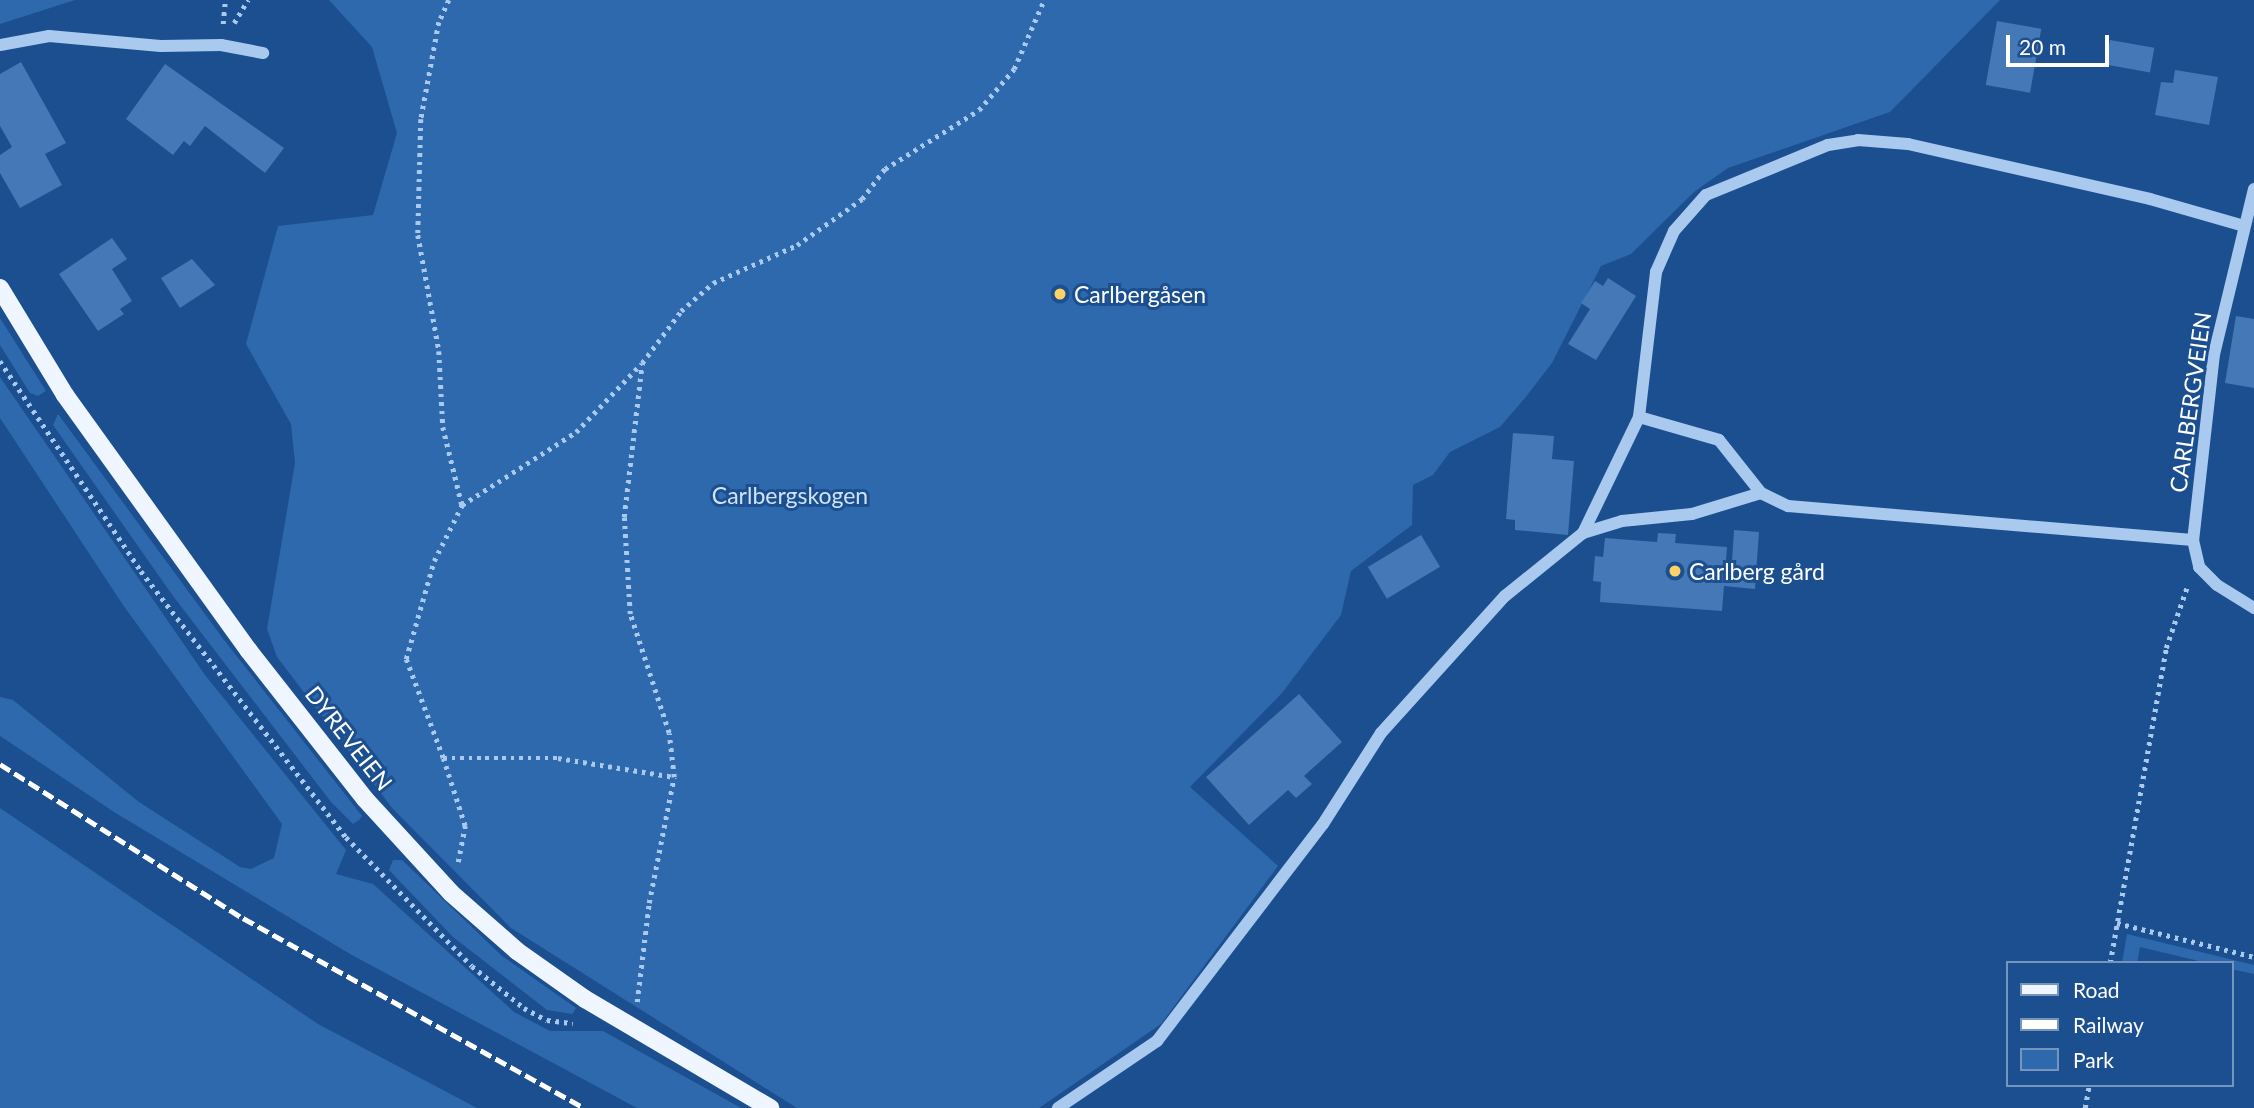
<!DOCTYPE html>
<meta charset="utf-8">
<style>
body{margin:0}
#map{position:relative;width:2254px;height:1108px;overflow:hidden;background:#1b4f8f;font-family:Lato,sans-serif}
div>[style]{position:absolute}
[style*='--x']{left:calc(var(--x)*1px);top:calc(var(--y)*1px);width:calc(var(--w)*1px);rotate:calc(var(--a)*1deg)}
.green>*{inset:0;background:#2e69ad}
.building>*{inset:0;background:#4478b7;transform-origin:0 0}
.path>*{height:4.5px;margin-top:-2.25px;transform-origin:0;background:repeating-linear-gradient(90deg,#a9c9ee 0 3.5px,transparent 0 8.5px)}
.minor>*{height:12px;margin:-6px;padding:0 6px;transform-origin:6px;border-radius:6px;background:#a9c9ee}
.major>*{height:18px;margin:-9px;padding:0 9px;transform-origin:9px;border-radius:9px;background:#f0f6ff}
.rail>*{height:5px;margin-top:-2.5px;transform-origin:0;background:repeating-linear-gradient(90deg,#fff 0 12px,transparent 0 17px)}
.dots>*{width:19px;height:19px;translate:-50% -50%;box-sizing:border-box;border:4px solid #1b4f8f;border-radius:50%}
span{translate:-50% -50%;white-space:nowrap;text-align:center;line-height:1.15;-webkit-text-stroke:6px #1b4f8f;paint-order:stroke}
.poi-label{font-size:23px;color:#fff}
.left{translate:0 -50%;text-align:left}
.street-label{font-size:23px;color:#fff}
.park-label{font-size:23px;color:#cfe3fa}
.legend{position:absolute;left:2006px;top:961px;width:228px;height:126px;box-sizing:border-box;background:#1b4f8f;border:2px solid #7695bc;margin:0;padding:9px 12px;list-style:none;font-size:21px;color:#fff}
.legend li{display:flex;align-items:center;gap:14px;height:35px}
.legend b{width:35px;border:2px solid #7695bc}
.scale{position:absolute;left:2006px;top:35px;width:103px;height:32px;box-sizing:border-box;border:4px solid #fff;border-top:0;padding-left:9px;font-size:21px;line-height:24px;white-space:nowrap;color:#fff;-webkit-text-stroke:5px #1b4f8f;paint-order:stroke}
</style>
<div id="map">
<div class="green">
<i style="clip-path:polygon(0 0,75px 0,0 24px)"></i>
<i style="clip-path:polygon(329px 0,2000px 0,1890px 112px,1728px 168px,1694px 192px,1631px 254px,1601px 266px,1552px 363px,1525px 398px,1500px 427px,1450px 452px,1433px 475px,1413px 485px,1412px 525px,1351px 571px,1341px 615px,1282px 693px,1190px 787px,1278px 866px,1161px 1024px,1039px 1108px,797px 1108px,511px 928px,393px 809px,277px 657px,267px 629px,295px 463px,291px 424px,246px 344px,278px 226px,373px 215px,397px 133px,372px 47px)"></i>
<i style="clip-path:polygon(0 318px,46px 391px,38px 396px,30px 393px,0 345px)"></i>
<i style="clip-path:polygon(0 377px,205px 675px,346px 850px,336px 874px,373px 884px,514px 1012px,550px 1031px,603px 1031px,741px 1108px,637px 1108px,350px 954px,114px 812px,0 736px,0 697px,13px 700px,139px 802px,240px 867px,251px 869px,274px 858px,282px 824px,123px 605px,0 418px)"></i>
<i style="clip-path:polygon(58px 414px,224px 640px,362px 816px,359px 820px,353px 824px,331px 802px,173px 596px,53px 425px)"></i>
<i style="clip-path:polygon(0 808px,318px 1024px,477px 1108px,0 1108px)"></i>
<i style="clip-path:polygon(393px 860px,402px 860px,502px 956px,576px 1008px,572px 1014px,547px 1010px,453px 937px,389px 870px)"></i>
<i style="clip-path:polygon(2127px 934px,2254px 965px,2254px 974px,2231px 969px,2231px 963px,2207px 963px,2140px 947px,2137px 963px,2122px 963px)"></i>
</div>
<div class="building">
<i style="left:1997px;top:21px;width:45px;height:65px;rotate:10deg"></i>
<i style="left:2110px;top:40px;width:45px;height:25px;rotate:10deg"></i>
<i style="clip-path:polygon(21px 62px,66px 143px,45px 154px,62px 185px,20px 208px,0 173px,0 155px,12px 147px,0 126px,0 74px)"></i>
<i style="clip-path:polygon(165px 64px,284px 148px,265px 173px,205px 126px,190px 146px,184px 141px,173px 155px,126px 119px)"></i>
<i style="clip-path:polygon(2175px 70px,2218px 77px,2209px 125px,2155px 115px,2161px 82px,2173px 83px)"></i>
<i style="clip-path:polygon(112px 238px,127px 259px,112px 269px,132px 301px,120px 309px,124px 314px,98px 331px,59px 274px)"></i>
<i style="clip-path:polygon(192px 259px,215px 285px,180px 308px,161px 278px)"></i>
<i style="clip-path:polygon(1608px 278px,1636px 296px,1596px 360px,1568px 344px,1590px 309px,1581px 303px,1595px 281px,1603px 286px)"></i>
<i style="clip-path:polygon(2236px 316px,2254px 319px,2254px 388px,2225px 383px)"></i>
<i style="clip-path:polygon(1513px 433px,1554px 436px,1552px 459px,1574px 461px,1568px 535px,1515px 530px,1515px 520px,1506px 519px)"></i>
<i style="clip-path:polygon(1734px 530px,1759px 532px,1755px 589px,1724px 586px,1722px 611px,1600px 602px,1601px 582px,1593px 581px,1595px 556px,1603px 557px,1605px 538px,1657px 542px,1658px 533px,1676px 534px,1675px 543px,1727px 547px,1726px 561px,1732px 561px)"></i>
<i style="left:1421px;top:535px;width:37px;height:62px;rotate:59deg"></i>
<i style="clip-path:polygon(1299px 694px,1342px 742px,1304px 776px,1312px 784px,1296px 798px,1288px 790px,1249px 825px,1206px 777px)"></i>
</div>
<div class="path">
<i style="--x:449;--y:0;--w:24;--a:114"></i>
<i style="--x:439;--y:22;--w:99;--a:100.5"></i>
<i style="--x:421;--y:119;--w:116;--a:91.5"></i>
<i style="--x:418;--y:235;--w:118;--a:79.7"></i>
<i style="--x:439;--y:351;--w:76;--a:87"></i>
<i style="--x:443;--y:427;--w:80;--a:76.3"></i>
<i style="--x:234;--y:23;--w:27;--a:-59"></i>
<i style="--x:223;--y:24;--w:24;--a:-85"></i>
<i style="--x:0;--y:361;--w:253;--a:56.1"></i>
<i style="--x:141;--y:571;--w:336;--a:52.4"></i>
<i style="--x:346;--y:837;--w:180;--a:45.7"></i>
<i style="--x:472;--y:966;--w:67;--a:38.9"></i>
<i style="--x:524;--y:1008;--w:26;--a:28"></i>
<i style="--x:547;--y:1020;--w:26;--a:7"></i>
<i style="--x:443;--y:758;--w:106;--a:-110.5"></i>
<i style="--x:406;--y:659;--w:102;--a:-74.1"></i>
<i style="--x:434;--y:561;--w:63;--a:-63.4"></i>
<i style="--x:462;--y:505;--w:135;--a:-32.6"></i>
<i style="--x:576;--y:432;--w:94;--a:-46.3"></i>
<i style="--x:458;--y:862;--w:37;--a:-79"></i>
<i style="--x:465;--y:826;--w:71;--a:-107.9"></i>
<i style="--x:443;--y:758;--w:115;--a:0"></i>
<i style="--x:558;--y:758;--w:118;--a:9.3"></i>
<i style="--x:2117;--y:923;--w:141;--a:13.9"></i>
<i style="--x:2110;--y:963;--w:320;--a:-79.9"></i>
<i style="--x:2166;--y:648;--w:65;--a:-71"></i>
<i style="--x:637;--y:1002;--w:100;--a:-83.1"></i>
<i style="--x:649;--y:903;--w:128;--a:-78.8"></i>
<i style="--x:674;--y:777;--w:44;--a:-96.5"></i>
<i style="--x:669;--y:733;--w:125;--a:-108.1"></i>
<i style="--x:630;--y:614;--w:97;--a:-93.5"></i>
<i style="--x:624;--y:517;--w:155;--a:-83.3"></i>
<i style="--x:642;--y:363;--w:65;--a:-53.1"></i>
<i style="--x:681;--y:311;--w:43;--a:-41.2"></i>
<i style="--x:713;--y:283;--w:92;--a:-24.3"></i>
<i style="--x:797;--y:245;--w:80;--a:-35.3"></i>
<i style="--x:862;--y:199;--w:38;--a:-53"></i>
<i style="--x:885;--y:169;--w:111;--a:-32.1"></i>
<i style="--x:979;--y:110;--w:54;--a:-49.5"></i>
<i style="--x:1014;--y:69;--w:75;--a:-66.5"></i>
<i style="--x:2085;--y:1108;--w:23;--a:-80"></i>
</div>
<div class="minor">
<i style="--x:0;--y:45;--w:50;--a:-10.4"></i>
<i style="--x:49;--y:36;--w:112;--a:5.1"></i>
<i style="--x:161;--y:46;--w:60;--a:-1"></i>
<i style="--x:221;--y:45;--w:43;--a:10.8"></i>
<i style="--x:2254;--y:189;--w:170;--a:103.6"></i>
<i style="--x:2214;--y:354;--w:187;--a:96.4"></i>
<i style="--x:2193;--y:540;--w:28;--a:77"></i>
<i style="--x:2199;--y:567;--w:25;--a:45"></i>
<i style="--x:2217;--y:585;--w:44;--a:31.9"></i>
<i style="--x:1639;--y:417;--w:83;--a:16"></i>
<i style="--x:1719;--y:440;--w:68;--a:51.6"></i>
<i style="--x:1761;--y:493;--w:30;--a:26"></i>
<i style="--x:1788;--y:506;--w:406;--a:4.8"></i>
<i style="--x:1583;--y:533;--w:41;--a:-17.1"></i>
<i style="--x:1622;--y:521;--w:70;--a:-5.7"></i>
<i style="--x:1692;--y:514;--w:72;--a:-16.9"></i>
<i style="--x:1058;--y:1108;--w:120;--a:-34.1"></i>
<i style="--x:1157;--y:1041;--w:273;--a:-52.6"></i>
<i style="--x:1323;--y:824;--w:108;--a:-57.5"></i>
<i style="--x:1381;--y:733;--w:185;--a:-47.9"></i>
<i style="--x:1505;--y:596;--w:100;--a:-38.9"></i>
<i style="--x:1583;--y:533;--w:129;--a:-64.2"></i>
<i style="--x:1639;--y:417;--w:146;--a:-83.3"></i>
<i style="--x:1656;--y:272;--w:45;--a:-66.3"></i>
<i style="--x:1674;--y:231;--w:48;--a:-48.4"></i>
<i style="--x:1706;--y:195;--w:132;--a:-22.3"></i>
<i style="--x:1828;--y:145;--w:30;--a:-9"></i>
<i style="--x:1858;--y:140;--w:50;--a:4.6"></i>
<i style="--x:1908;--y:144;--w:248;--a:12.8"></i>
<i style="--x:2150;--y:199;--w:98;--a:16"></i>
</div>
<div class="major">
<i style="--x:0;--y:288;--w:125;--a:58.7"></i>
<i style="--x:65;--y:395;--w:315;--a:54.3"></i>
<i style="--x:249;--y:651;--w:188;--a:51.9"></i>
<i style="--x:365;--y:799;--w:127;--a:47.5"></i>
<i style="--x:451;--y:893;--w:88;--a:41.3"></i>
<i style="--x:517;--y:951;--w:83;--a:35.2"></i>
<i style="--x:585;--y:999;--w:215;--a:30.5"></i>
</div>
<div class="rail">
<i style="--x:0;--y:764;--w:288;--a:32.4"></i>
<i style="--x:243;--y:918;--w:390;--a:29.1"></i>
</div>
<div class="dots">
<i style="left:1060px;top:294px;background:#ffd166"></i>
<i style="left:1675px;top:571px;background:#ffd166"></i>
</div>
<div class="poi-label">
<span class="left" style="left:1074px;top:294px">Carlbergåsen</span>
<span class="left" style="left:1689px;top:571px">Carlberg gård</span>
</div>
<div class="street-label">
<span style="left:2190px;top:402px;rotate:-82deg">CARLBERGVEIEN</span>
<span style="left:349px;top:738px;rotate:52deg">DYREVEIEN</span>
</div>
<div class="park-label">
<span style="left:790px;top:495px">Carlbergskogen</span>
</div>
<ul class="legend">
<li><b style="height:9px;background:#f0f6ff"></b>Road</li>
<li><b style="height:9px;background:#fff"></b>Railway</li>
<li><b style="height:19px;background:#2e69ad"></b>Park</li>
</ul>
<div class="scale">20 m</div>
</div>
